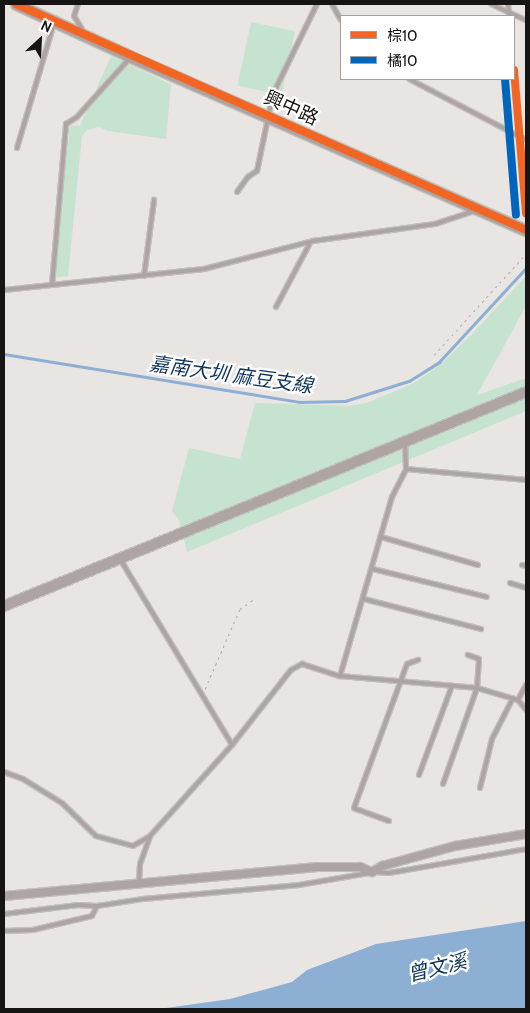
<!DOCTYPE html>
<meta charset="utf-8">
<style>
body{margin:0}
#map{position:relative;width:530px;height:1013px;overflow:hidden;background:#e9e5e2;font-family:Cabin,"Noto Sans TC",sans-serif}
div>[style]{position:absolute}
[style*='--x']{left:calc(var(--x)*1px);top:calc(var(--y)*1px);width:calc(var(--w)*1px);rotate:calc(var(--a)*1deg)}
.green>*{inset:0;background:#c6e3d0;transform-origin:0 0}
.water>*{inset:0;background:#8dafd3}
.stream>*{height:2.5px;margin:-1.25px;padding:0 1.25px;transform-origin:1.25px;border-radius:1.25px;background:#8dafd3}
.path>*{height:1px;margin-top:-0.5px;transform-origin:0;background:repeating-linear-gradient(90deg,#b2aaa8 0 2.5px,transparent 0 6.5px)}
.roads{filter:drop-shadow(1px 0 #c2c0be) drop-shadow(-1px 0 #c2c0be) drop-shadow(0 1px #c2c0be) drop-shadow(0 -1px #c2c0be)}
.service>*{height:4px;margin:-2px;padding:0 2px;transform-origin:2px;border-radius:2px;background:#aea4a1}
.minor>*{height:8px;margin:-4px;padding:0 4px;transform-origin:4px;border-radius:4px;background:#aea4a1}
.tertiary>*{height:10px;margin:-5px;padding:0 5px;transform-origin:5px;border-radius:5px;background:#aea4a1}
.secondary>*{height:11px;margin:-5.5px;padding:0 5.5px;transform-origin:5.5px;border-radius:5.5px;background:#ada4a1}
.bus-1>*{height:8px;margin:-4px;padding:0 4px;transform-origin:4px;border-radius:4px;background:#f26522}
.bus-2>*{height:8px;margin:-4px;padding:0 4px;transform-origin:4px;border-radius:4px;background:#0065bd}
span{translate:-50% -50%;white-space:nowrap;text-align:center;line-height:1.15;-webkit-text-stroke:4.5px #fff;paint-order:stroke}
.street-label{font-size:19px;color:#171513}
.water-label{font-size:20px;color:#103559;font-style:italic}
.frame{position:absolute;inset:0;border:5px solid #171513;pointer-events:none}
.legend{position:absolute;left:340px;top:15px;width:175px;height:65px;box-sizing:border-box;background:#fff;border:1px solid #a2a1a1;margin:0;padding:6px 9px;list-style:none;font-size:15px;color:#171513}
.legend li{display:flex;align-items:center;gap:10px;height:25px}
.legend b{width:25px;border:1px solid #a2a1a1}
.north{position:absolute;left:15px;top:15px;width:50px;height:50px;-webkit-text-stroke:4px #fff;paint-order:stroke;rotate:25deg;font-size:14px;font-weight:700;line-height:20px;text-align:center;color:#171513}
.north::after{content:'';display:block;margin:auto;width:18px;height:22px;background:#171513;clip-path:polygon(50% 0,100% 100%,50% 72%,0 100%)}
</style>
<div id="map">
<div class="green">
<i style="left:251px;top:22px;width:45px;height:65px;rotate:12deg"></i>
<i style="clip-path:polygon(111px 56px,171px 84px,166px 139px,108px 131px,99px 127px,87px 130px,82px 136px,68px 276px,52px 278px,70px 125px,80px 126px)"></i>
<i style="clip-path:polygon(526px 276px,526px 306px,477px 395px,526px 378px,526px 411px,187px 552px,179px 520px,172px 511px,189px 448px,240px 459px,255px 403px,348px 406px,367px 403px,416px 382px,442px 363px,471px 335px)"></i>
</div>
<div class="water">
<i style="clip-path:polygon(526px 921px,526px 1009px,159px 1009px,230px 999px,292px 982px,307px 970px,376px 944px)"></i>
</div>
<div class="stream">
<i style="--x:4;--y:354;--w:299;--a:9.2"></i>
<i style="--x:299;--y:402;--w:46;--a:-1.2"></i>
<i style="--x:345;--y:401;--w:67;--a:-17.4"></i>
<i style="--x:409;--y:381;--w:36;--a:-32"></i>
<i style="--x:439;--y:362;--w:128;--a:-47.2"></i>
</div>
<div class="path">
<i style="--x:434;--y:355;--w:137;--a:-47.7"></i>
<i style="--x:205;--y:689;--w:87;--a:-66.4"></i>
<i style="--x:240;--y:609;--w:19;--a:-35"></i>
</div>
<div class="roads">
<div class="service">
<i style="--x:78;--y:4;--w:13;--a:108"></i>
<i style="--x:74;--y:16;--w:17;--a:59"></i>
<i style="--x:332;--y:4;--w:18;--a:61"></i>
<i style="--x:491;--y:4;--w:38;--a:25"></i>
<i style="--x:508;--y:4;--w:12;--a:85"></i>
<i style="--x:514;--y:70;--w:144;--a:85.2"></i>
<i style="--x:409;--y:79;--w:132;--a:27.5"></i>
<i style="--x:17;--y:148;--w:130;--a:-73.5"></i>
<i style="--x:237;--y:192;--w:19;--a:-54"></i>
<i style="--x:248;--y:177;--w:11;--a:-34"></i>
<i style="--x:257;--y:171;--w:79;--a:-78.3"></i>
<i style="--x:273;--y:94;--w:100;--a:-63.9"></i>
<i style="--x:144;--y:276;--w:77;--a:-82.5"></i>
<i style="--x:52;--y:285;--w:162;--a:-85"></i>
<i style="--x:66;--y:124;--w:13;--a:-32"></i>
<i style="--x:77;--y:117;--w:79;--a:-48.1"></i>
<i style="--x:4;--y:290;--w:201;--a:-6"></i>
<i style="--x:204;--y:269;--w:113;--a:-14.4"></i>
<i style="--x:313;--y:241;--w:123;--a:-7.9"></i>
<i style="--x:435;--y:224;--w:41;--a:-18.4"></i>
<i style="--x:276;--y:307;--w:72;--a:-62"></i>
<i style="--x:406;--y:469;--w:121;--a:5.2"></i>
<i style="--x:381;--y:537;--w:101;--a:16.1"></i>
<i style="--x:120;--y:559;--w:217;--a:58.9"></i>
<i style="--x:522;--y:565;--w:4;--a:14"></i>
<i style="--x:373;--y:569;--w:117;--a:13.8"></i>
<i style="--x:510;--y:583;--w:17;--a:17"></i>
<i style="--x:364;--y:599;--w:121;--a:14.4"></i>
<i style="--x:340;--y:676;--w:186;--a:-73.8"></i>
<i style="--x:392;--y:497;--w:31;--a:-63"></i>
<i style="--x:406;--y:469;--w:26;--a:-92"></i>
<i style="--x:518;--y:700;--w:13;--a:51"></i>
<i style="--x:4;--y:772;--w:20;--a:20"></i>
<i style="--x:23;--y:779;--w:46;--a:31.6"></i>
<i style="--x:62;--y:803;--w:47;--a:44.1"></i>
<i style="--x:96;--y:836;--w:38;--a:15"></i>
<i style="--x:133;--y:846;--w:20;--a:-30"></i>
<i style="--x:150;--y:836;--w:122;--a:-48"></i>
<i style="--x:232;--y:745;--w:95;--a:-51.8"></i>
<i style="--x:291;--y:670;--w:13;--a:-29"></i>
<i style="--x:302;--y:664;--w:40;--a:18"></i>
<i style="--x:340;--y:676;--w:138;--a:5"></i>
<i style="--x:477;--y:688;--w:43;--a:16.3"></i>
<i style="--x:518;--y:700;--w:17;--a:-62"></i>
<i style="--x:419;--y:775;--w:95;--a:-69.7"></i>
<i style="--x:443;--y:784;--w:102;--a:-70.5"></i>
<i style="--x:477;--y:688;--w:29;--a:-86"></i>
<i style="--x:479;--y:659;--w:12;--a:-160"></i>
<i style="--x:480;--y:788;--w:50;--a:-76.2"></i>
<i style="--x:492;--y:739;--w:46;--a:-62.9"></i>
<i style="--x:389;--y:821;--w:37;--a:-160"></i>
<i style="--x:354;--y:808;--w:153;--a:-69.8"></i>
<i style="--x:407;--y:664;--w:12;--a:-20"></i>
<i style="--x:376;--y:872;--w:13;--a:4"></i>
<i style="--x:389;--y:873;--w:139;--a:-9.9"></i>
<i style="--x:139;--y:883;--w:19;--a:-87"></i>
<i style="--x:140;--y:864;--w:30;--a:-70"></i>
<i style="--x:97;--y:906;--w:47;--a:-8.7"></i>
<i style="--x:143;--y:899;--w:157;--a:-5.1"></i>
<i style="--x:299;--y:885;--w:71;--a:-9.7"></i>
<i style="--x:4;--y:914;--w:75;--a:-6.9"></i>
<i style="--x:78;--y:905;--w:19;--a:3"></i>
<i style="--x:97;--y:906;--w:11;--a:117"></i>
<i style="--x:92;--y:916;--w:61;--a:166.7"></i>
<i style="--x:33;--y:930;--w:29;--a:178"></i>
</div>
<div class="minor">
<i style="--x:4;--y:896;--w:315;--a:-5.3"></i>
<i style="--x:318;--y:867;--w:42;--a:0"></i>
<i style="--x:360;--y:867;--w:13;--a:23"></i>
<i style="--x:372;--y:872;--w:12;--a:-31"></i>
<i style="--x:382;--y:866;--w:76;--a:-15.3"></i>
<i style="--x:455;--y:846;--w:72;--a:-9.6"></i>
</div>
<div class="tertiary">
<i style="--x:4;--y:606;--w:564;--a:-22.29"></i>
</div>
<div class="secondary">
<i style="--x:16;--y:4;--w:127;--a:24.7"></i>
<i style="--x:131;--y:57;--w:431;--a:23.7"></i>
</div>
</div>
<div class="bus-1">
<i style="--x:16;--y:4;--w:558;--a:23.9"></i>
<i style="--x:514;--y:70;--w:144;--a:85.2"></i>
</div>
<div class="bus-2">
<i style="--x:505;--y:79;--w:136;--a:85.4"></i>
</div>
<div class="street-label">
<span style="left:291px;top:108px;rotate:24deg">興中路</span>
</div>
<div class="water-label">
<span style="left:231px;top:375px;rotate:8deg">嘉南大圳 麻豆支線</span>
<span style="left:437px;top:968px;rotate:-14deg">曾文溪</span>
</div>
<div class="frame"></div>
<ul class="legend">
<li><b style="height:6px;background:#f26522"></b>棕10</li>
<li><b style="height:6px;background:#0065bd"></b>橘10</li>
</ul>
<div class="north">N</div>
</div>
